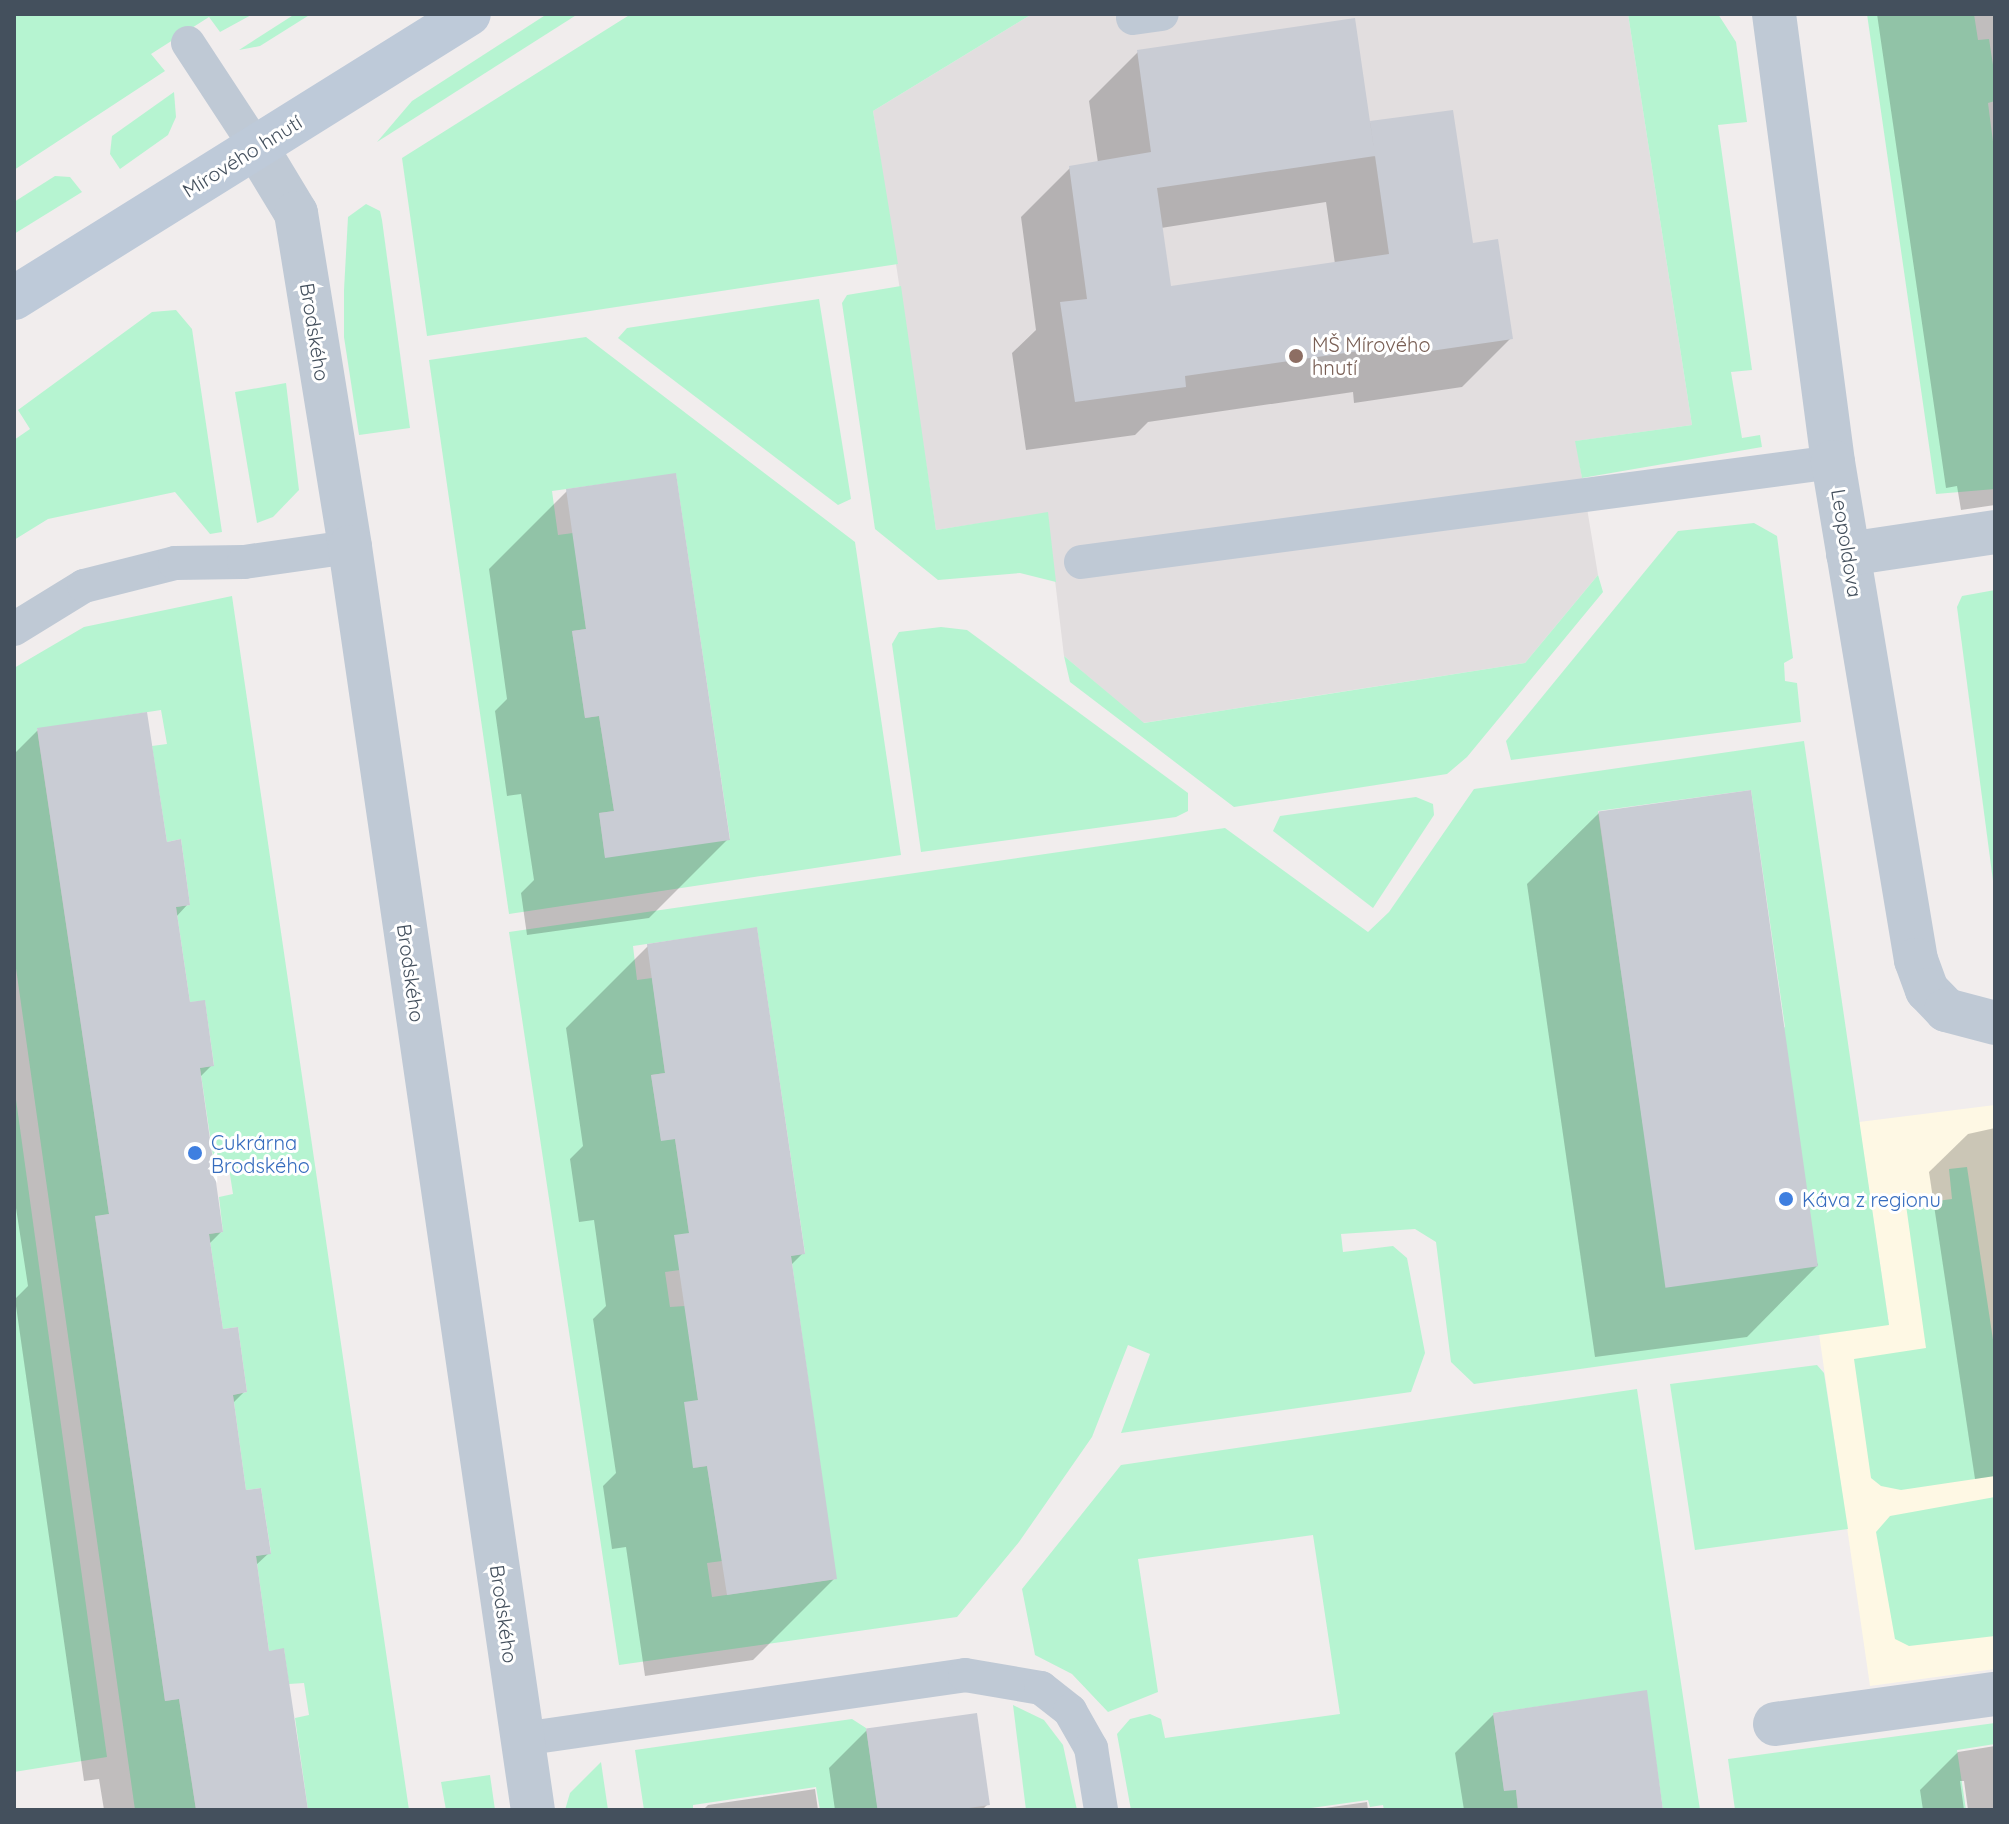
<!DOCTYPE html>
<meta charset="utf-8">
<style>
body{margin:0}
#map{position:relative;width:2009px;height:1824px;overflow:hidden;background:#f1eded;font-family:Quicksand,sans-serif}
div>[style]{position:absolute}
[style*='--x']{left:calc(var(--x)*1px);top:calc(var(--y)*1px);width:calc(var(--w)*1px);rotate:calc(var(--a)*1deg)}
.commercial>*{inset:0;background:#fef8e4}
.education>*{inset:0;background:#e2dedf}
.green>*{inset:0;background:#b6f4d1}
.shadow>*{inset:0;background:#0003}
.building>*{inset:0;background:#c9ccd4;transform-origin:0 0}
.service>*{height:34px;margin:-17px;padding:0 17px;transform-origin:17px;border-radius:17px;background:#bfc9d5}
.minor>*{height:44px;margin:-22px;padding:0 22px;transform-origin:22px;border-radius:22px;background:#bfc9d5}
.secondary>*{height:44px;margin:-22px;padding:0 22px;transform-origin:22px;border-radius:22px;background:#becad9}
.dots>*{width:22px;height:22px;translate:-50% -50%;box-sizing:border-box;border:4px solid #fff;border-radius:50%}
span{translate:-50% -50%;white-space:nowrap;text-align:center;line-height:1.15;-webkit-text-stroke:6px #fff;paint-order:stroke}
.street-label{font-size:20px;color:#44505d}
.education-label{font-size:20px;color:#785e54}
.left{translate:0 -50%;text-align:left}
.shop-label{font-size:20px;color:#366cbe}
.frame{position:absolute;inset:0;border:16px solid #44505d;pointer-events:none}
</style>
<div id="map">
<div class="commercial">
<i style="clip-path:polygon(1995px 1105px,1995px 1669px,1870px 1686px,1819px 1334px,1889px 1324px,1859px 1122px)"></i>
</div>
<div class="education">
<i style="clip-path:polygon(1032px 14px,1628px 14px,1692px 425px,1576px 441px,1598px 575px,1525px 663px,1143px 723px,1064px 656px,1047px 513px,936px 530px,873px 111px)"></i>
</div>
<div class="green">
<i style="clip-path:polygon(14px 14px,253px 14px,220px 32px,209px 17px,151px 54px,165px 71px,14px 170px)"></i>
<i style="clip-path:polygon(295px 14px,311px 14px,260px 46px,239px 50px)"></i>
<i style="clip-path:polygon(547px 14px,578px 14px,377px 142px,412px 101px)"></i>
<i style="clip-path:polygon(631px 14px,1032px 14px,873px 111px,898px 264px,427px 336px,402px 158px)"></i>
<i style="clip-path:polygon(1628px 14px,1718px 14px,1736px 42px,1747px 122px,1718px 125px,1752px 370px,1731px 372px,1742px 438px,1760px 435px,1762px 447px,1582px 478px,1575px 441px,1692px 425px)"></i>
<i style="clip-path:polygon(1867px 14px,1974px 14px,1978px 40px,1989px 39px,1995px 78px,1995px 101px,1988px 103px,1995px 157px,1995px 489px,1936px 494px)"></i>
<i style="clip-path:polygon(174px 92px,176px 117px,168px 135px,120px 169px,110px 154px,112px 136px)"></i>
<i style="clip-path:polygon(55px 176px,70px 177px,82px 192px,14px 234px,14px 202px)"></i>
<i style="clip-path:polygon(366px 204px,380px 211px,382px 220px,410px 428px,359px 435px,344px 337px,344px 290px,348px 217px)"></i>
<i style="clip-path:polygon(901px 286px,936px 530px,1048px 512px,1056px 582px,1020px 573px,938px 580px,875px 529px,842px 303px,847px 295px)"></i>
<i style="clip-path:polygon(819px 299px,851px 499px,838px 505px,618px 338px,627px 328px)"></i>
<i style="clip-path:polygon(176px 310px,192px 329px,222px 532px,210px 534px,175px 492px,48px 519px,14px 540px,14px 440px,30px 429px,18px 410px,152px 312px)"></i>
<i style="clip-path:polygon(evenodd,586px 337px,855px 542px,901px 855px,509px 914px,429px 360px,586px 337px,676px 474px,730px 839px,605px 857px,599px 813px,614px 811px,599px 716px,585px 718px,572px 631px,586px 629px,573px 533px,558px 535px,552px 491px,676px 474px)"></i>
<i style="clip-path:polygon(286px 383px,299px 490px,273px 517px,257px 523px,235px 392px)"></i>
<i style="clip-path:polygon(1754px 523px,1777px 536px,1793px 658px,1784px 663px,1785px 681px,1797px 683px,1801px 722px,1511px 760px,1506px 741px,1678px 531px)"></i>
<i style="clip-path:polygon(1598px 575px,1603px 592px,1467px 757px,1447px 774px,1234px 807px,1070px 682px,1064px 656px,1144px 723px,1525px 663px)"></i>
<i style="clip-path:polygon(1995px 590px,1995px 896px,1957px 607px,1962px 596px)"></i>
<i style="clip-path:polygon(232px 596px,409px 1810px,308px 1810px,295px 1718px,309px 1715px,304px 1683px,289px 1684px,284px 1649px,269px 1651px,256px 1556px,271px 1553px,261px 1488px,246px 1490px,233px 1395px,247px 1392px,238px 1327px,223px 1329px,209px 1234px,223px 1232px,219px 1197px,233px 1194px,228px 1162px,214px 1163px,200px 1068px,214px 1065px,205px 1001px,190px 1002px,176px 907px,190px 905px,181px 839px,167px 842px,152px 746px,167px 744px,161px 710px,37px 729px,109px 1214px,95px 1217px,165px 1701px,179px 1699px,196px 1810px,135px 1810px,14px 954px,14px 668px,84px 627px)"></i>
<i style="clip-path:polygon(941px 627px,967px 630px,1188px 793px,1188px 811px,1176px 817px,921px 852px,892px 644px,899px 632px)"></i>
<i style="clip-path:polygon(evenodd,1804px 741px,1889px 1325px,1474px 1384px,1451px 1362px,1436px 1242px,1415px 1229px,1341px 1234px,1343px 1252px,1393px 1246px,1407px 1258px,1425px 1353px,1411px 1392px,1121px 1433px,1150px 1354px,1128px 1345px,1092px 1437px,1019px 1542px,957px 1617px,619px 1665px,509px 932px,1225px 828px,1368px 932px,1389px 912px,1474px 789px,1804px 741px,1751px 790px,1785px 1027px,1643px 1125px,1598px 811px,1751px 790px,1804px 741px,757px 928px,805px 1253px,791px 1256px,836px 1579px,712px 1597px,707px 1563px,722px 1561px,707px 1466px,693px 1468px,698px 1400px,685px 1306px,670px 1307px,665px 1272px,680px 1270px,689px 1233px,675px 1139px,661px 1140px,651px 1075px,665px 1073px,652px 978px,637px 980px,633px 946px,757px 928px)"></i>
<i style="clip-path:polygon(1416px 797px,1433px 804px,1434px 815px,1373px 908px,1273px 831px,1280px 816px)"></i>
<i style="clip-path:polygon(14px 1085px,107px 1757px,14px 1772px)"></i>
<i style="clip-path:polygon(1967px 1167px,1995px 1353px,1995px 1476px,1901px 1490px,1881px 1486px,1871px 1478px,1854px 1359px,1926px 1348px,1906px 1205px,1952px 1199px,1949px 1169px)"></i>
<i style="clip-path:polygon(1817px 1365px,1824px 1373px,1848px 1529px,1695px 1550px,1670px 1384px)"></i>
<i style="clip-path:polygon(1637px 1389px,1700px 1810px,1663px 1810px,1646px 1691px,1493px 1713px,1504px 1790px,1516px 1790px,1518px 1810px,1384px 1810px,1383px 1805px,1370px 1807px,1368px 1800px,1297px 1810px,1131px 1810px,1117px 1734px,1130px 1719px,1150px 1714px,1161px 1719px,1165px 1738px,1340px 1714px,1313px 1535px,1138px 1559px,1158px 1692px,1108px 1712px,1072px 1674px,1035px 1655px,1022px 1589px,1121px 1465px)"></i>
<i style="clip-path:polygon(1995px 1497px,1995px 1636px,1909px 1646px,1895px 1639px,1876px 1532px,1890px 1516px)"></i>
<i style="clip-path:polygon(1013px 1705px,1044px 1720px,1063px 1745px,1077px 1810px,1026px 1810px)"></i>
<i style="clip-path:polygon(852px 1719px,866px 1728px,878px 1810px,820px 1810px,816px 1787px,693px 1805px,693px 1810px,644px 1810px,635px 1750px)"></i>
<i style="clip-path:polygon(1995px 1723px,1995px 1744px,1957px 1750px,1966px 1810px,1735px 1810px,1728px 1759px)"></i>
<i style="clip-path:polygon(601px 1762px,608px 1810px,565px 1810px,570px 1793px)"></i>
<i style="clip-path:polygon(490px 1775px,495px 1810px,446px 1810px,441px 1782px)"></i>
</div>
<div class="shadow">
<i style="clip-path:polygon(1877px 14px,1995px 14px,1995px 505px,1961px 510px,1957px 486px,1946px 488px)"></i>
<i style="clip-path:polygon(evenodd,1138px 52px,1371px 123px,1471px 245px,1511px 338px,1462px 387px,1354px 403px,1353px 392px,1148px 422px,1135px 435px,1026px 450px,1012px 353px,1036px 330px,1021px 217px,1070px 168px,1098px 163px,1089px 101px,1138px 52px,1326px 202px,1335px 264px,1169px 289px,1161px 228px,1326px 202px)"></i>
<i style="clip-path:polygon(567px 491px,728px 839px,649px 918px,527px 935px,521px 893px,534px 880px,521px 794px,507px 796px,495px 711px,507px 699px,489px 569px)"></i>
<i style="clip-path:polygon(38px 730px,165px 844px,188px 904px,176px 917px,188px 1005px,212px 1065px,199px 1078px,221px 1232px,209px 1244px,222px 1331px,245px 1391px,232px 1404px,244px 1492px,269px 1553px,255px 1566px,268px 1654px,306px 1810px,104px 1810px,99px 1779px,84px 1781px,15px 1299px,28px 1286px,14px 1195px,14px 754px)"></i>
<i style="clip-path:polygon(1599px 813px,1818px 1265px,1747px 1337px,1595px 1357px,1527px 884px)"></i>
<i style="clip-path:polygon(648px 946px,803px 1253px,790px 1266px,835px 1578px,753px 1660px,645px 1676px,626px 1547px,612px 1549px,603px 1486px,616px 1473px,593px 1319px,606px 1306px,594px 1220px,579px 1222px,570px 1159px,583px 1146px,566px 1028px)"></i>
<i style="clip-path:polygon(1995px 1128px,1995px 1476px,1975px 1479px,1929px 1172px,1968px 1134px)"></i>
<i style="clip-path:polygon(1494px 1714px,1661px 1810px,1464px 1810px,1455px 1753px)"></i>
<i style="clip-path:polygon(867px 1730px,988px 1804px,982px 1810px,835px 1810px,829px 1768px)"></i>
<i style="clip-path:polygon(1995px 1746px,1995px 1810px,1968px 1810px,1964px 1781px,1960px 1781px,1964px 1810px,1923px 1810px,1920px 1790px,1958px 1752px)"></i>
<i style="clip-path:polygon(815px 1789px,818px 1810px,703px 1810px,708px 1805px)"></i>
<i style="clip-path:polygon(1367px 1802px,1368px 1810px,1311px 1810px)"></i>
</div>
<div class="building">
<i style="clip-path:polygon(1355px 18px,1375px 156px,1157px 188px,1171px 286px,1389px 254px,1370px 121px,1453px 110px,1473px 243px,1498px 239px,1513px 339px,1403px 355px,1401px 345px,1185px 376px,1186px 387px,1075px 402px,1060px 302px,1087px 299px,1069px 166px,1151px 152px,1137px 50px)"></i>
<i style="clip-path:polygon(676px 473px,730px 840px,605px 858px,599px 813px,614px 811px,599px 716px,585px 718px,572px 631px,586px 629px,566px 489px)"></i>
<i style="clip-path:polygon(147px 712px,167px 842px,181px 839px,190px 905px,176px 907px,190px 1002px,205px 1000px,214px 1066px,200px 1068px,223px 1232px,209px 1234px,223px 1329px,238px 1327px,247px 1392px,233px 1395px,246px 1490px,261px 1488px,271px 1554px,256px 1556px,269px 1651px,284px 1648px,308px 1810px,196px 1810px,179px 1699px,165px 1701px,95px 1216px,109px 1214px,37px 728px)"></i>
<i style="left:1751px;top:790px;width:481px;height:154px;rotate:82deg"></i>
<i style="clip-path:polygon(757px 927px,805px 1254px,791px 1256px,837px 1579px,727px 1595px,707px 1466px,693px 1468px,684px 1402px,698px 1400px,674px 1235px,689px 1233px,675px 1139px,661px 1141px,651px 1075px,665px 1073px,647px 944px)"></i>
<i style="clip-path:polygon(1647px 1690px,1663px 1810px,1518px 1810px,1516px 1790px,1504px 1791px,1493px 1713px)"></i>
<i style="left:977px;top:1713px;width:93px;height:112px;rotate:82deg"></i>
</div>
<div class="service">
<i style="--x:1133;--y:18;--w:29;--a:-8"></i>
<i style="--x:188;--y:43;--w:124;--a:56.8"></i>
<i style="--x:1081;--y:562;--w:759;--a:-7.57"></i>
<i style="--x:14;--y:629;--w:82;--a:-31.6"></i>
<i style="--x:84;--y:586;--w:94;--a:-14.2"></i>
<i style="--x:175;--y:563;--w:69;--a:-0.8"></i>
<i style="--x:244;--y:562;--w:107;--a:-8.1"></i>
<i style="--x:522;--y:1739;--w:448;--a:-8.2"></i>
<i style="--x:965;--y:1675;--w:77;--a:9.7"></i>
<i style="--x:1041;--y:1688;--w:37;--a:38"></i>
<i style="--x:1070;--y:1711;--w:43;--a:60.4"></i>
<i style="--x:1091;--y:1748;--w:63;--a:80.8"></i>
</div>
<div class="minor">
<i style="--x:1774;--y:14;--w:452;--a:82.5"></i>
<i style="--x:1833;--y:462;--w:505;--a:80.54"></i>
<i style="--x:1916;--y:960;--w:32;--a:70"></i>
<i style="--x:1927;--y:990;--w:28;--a:46"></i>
<i style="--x:1946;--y:1010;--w:51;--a:14.9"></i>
<i style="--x:256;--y:147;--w:77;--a:58.8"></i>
<i style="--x:296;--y:213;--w:338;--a:80.8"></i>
<i style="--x:350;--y:547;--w:1276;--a:81.76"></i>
<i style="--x:1848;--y:554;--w:149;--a:-8.5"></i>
<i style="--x:1775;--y:1724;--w:222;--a:-7.8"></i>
</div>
<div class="secondary">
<i style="--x:14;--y:298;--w:536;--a:-31.97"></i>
</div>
<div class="dots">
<i style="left:1296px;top:356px;background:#8d6e63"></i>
<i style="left:195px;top:1153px;background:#3f7fe0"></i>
<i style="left:1786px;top:1199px;background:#3f7fe0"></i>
</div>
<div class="street-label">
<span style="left:242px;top:156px;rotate:-32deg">Mírového hnutí</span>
<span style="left:315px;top:332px;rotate:81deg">Brodského</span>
<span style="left:1847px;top:543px;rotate:81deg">Leopoldova</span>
<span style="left:411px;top:973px;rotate:82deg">Brodského</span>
<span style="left:504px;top:1614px;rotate:82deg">Brodského</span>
</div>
<div class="education-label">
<span class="left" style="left:1312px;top:356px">MŠ Mírového<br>hnutí</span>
</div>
<div class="shop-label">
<span class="left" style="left:211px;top:1154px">Cukrárna<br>Brodského</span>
<span class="left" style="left:1802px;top:1199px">Káva z regionu</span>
</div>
<div class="frame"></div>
</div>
